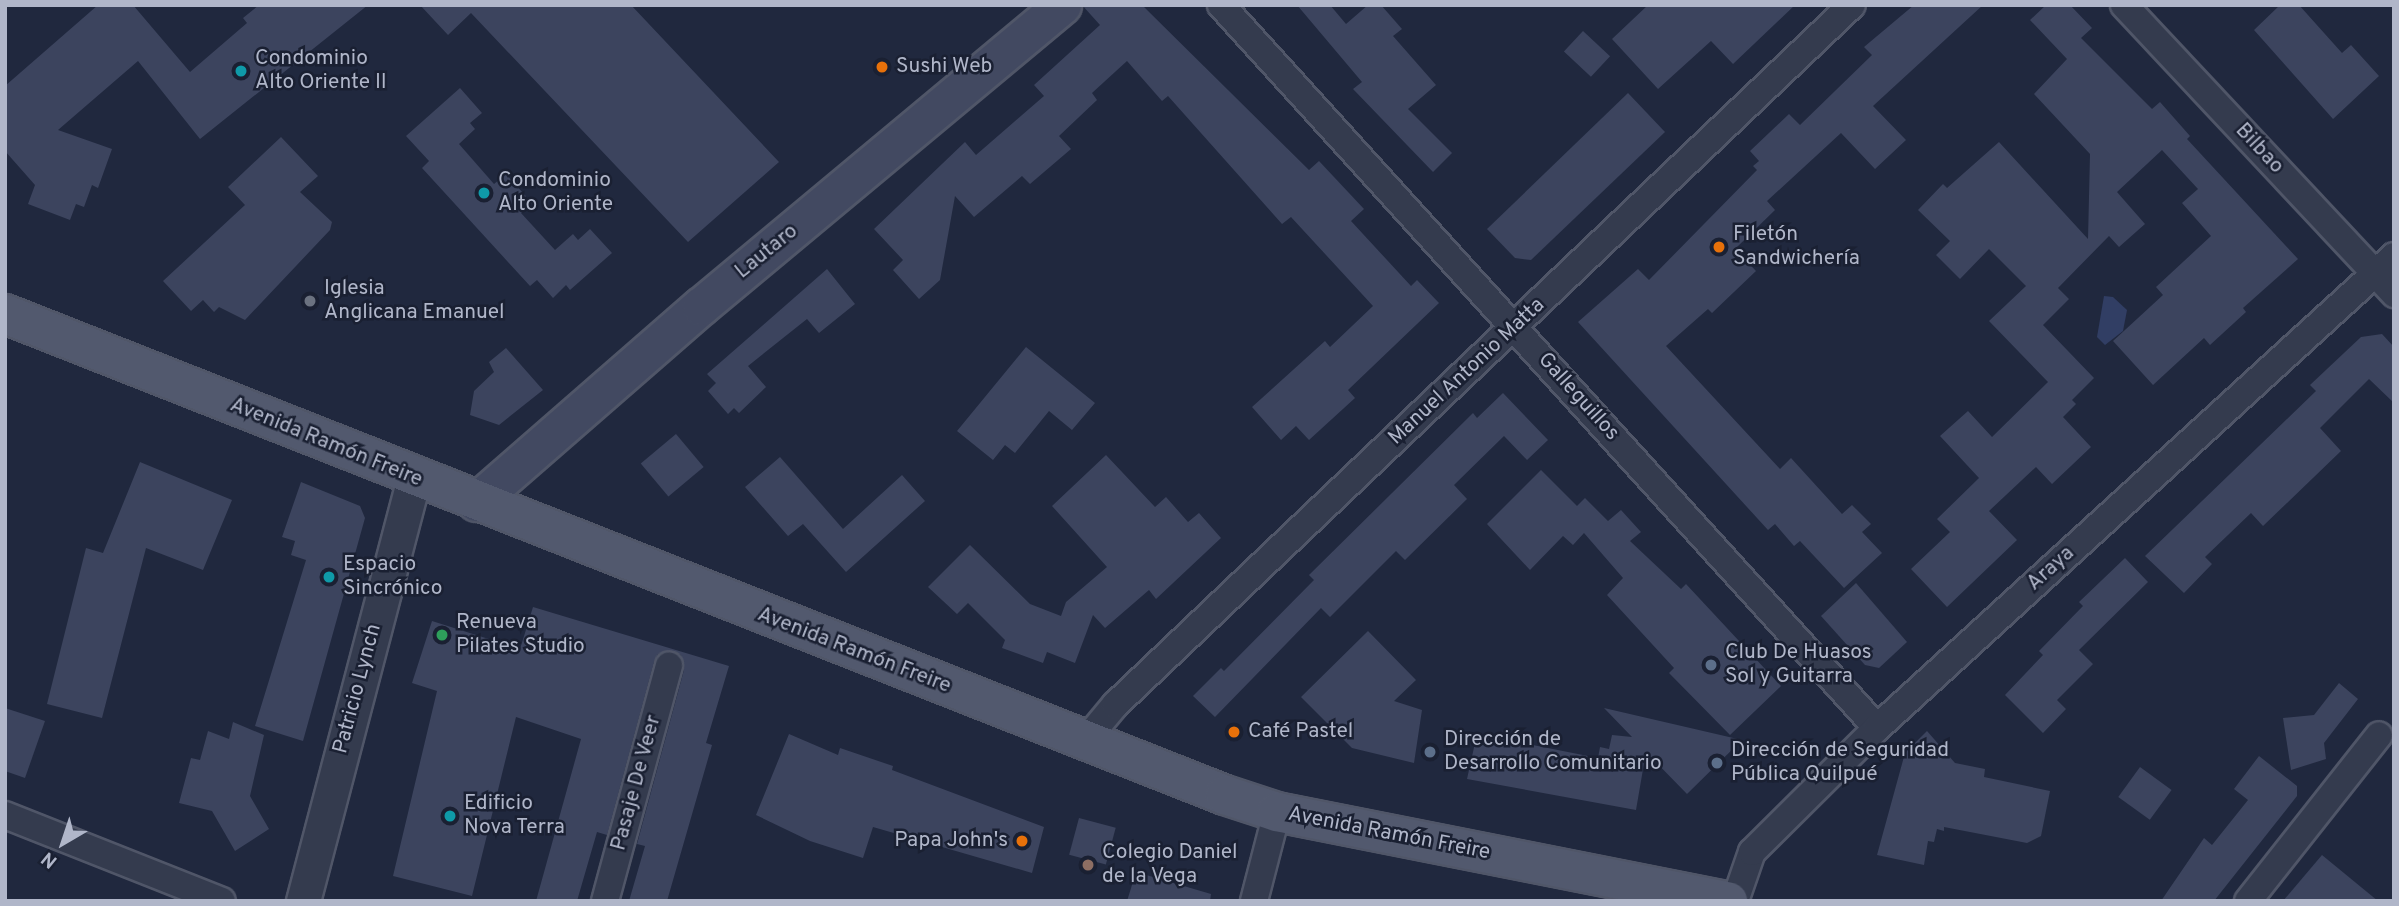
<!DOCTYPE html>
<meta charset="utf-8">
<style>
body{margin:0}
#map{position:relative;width:2399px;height:906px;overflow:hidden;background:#20283e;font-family:Overpass,sans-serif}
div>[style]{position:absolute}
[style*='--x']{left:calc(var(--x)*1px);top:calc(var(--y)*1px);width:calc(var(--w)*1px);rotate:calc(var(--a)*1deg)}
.water>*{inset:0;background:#313e64}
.building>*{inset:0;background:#3c445e;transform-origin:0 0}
.roads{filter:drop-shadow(2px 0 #505668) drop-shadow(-2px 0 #505668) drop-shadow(0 2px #505668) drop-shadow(0 -2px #505668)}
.minor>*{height:26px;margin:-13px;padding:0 13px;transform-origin:13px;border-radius:13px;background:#343b4e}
.tertiary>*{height:33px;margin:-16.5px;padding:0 16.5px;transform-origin:16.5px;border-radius:16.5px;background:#343b4e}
.secondary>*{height:37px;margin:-18.5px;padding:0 18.5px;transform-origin:18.5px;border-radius:18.5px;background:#424961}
.primary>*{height:38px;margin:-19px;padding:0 19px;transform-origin:19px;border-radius:19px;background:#52596e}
.dots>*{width:19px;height:19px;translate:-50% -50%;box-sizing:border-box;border:4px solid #1a2032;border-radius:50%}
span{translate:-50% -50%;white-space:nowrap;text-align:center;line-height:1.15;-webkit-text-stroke:5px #1a2032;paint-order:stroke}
.poi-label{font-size:21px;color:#b0b6c9}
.left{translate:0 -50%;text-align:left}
.right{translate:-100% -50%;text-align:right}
.street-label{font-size:21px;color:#b0b6c9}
.frame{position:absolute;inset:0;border:7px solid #b0b6c9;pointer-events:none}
.north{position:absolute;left:28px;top:808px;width:70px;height:70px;-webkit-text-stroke:5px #1a2032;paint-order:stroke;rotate:219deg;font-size:19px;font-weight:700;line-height:28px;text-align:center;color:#b0b6c9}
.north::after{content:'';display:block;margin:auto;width:24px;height:32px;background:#b0b6c9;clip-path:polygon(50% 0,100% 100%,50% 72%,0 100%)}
</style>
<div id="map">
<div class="water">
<i style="clip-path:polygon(2104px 296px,2113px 297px,2127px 310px,2123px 331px,2105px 345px,2097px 337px)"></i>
</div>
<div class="building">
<i style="clip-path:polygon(98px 5px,133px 5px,190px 72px,247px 23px,243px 18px,259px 5px,368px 5px,200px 139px,138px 61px,58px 130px,112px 149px,98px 188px,92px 185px,84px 207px,76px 204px,70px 220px,28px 204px,35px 185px,5px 151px,5px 86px)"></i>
<i style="clip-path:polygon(420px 5px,631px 5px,779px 162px,688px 242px,471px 13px,448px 35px)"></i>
<i style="clip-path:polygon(1082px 5px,1142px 5px,1309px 170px,1319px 161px,1364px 209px,1351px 221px,1411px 286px,1417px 280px,1439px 303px,1348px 390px,1355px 398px,1309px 440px,1296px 426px,1281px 440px,1252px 407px,1325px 341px,1330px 347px,1373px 306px,1291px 217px,1282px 224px,1168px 96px,1162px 101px,1127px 61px,1092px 93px,1097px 100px,1059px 136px,1071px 149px,1030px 184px,1022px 176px,974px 217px,955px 196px,940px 280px,919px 299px,893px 270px,903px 260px,874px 229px,965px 142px,976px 155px,1044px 96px,1034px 85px,1100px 25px)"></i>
<i style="clip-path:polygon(1297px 5px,1330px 5px,1346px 24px,1368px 5px,1381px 5px,1402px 29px,1393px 36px,1436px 85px,1408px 109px,1452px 153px,1433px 172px,1353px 89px,1362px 82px)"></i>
<i style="clip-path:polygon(1648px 5px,1795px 5px,1733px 64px,1711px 41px,1658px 89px,1612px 39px)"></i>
<i style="clip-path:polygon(1914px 5px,1983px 5px,1873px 106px,1906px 140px,1875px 169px,1841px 133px,1767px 201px,1775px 210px,1735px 249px,1756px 271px,1712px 313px,1708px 309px,1666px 346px,1780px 469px,1791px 458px,1842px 514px,1852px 505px,1871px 524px,1862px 532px,1882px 553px,1844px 588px,1800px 541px,1794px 546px,1775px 524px,1768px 530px,1578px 322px,1638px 269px,1649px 280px,1757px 170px,1753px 166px,1759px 161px,1750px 151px,1789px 114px,1800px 125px,1872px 55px,1864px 47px)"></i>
<i style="clip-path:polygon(2046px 5px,2070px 5px,2092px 28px,2081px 38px,2152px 109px,2160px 102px,2190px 136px,2187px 139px,2298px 259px,2243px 308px,2246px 312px,2210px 345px,2204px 338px,2153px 385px,2113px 341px,2163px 295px,2156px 287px,2211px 236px,2182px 203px,2198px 189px,2162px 150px,2117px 192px,2145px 224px,2119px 247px,2109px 236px,2058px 288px,2069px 299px,2043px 325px,2094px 378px,2072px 400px,2076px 404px,2063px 417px,2091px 447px,2052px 484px,2036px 467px,1989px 511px,2017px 540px,1947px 607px,1911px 569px,1950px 532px,1937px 519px,1979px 478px,1940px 436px,1968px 411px,1992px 437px,2048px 382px,1989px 321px,2026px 286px,1989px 249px,1960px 279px,1936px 255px,1950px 241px,1918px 210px,1943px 184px,1947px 188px,1999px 142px,2088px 239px,2090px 154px,2034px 94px,2067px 59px,2030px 20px)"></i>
<i style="clip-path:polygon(2280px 5px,2299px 5px,2342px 53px,2351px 45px,2379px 76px,2333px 119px,2254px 30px)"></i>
<i style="left:1583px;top:31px;width:37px;height:28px;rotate:43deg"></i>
<i style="clip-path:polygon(460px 88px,482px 113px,470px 123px,475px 129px,459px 144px,494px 184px,506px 174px,532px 203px,521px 213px,555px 250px,573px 234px,578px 240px,590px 229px,612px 253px,570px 290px,566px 285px,553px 298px,537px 280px,530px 286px,422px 168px,429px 161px,406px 136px)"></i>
<i style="clip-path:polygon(1628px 93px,1665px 132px,1531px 260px,1515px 258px,1487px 229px)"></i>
<i style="clip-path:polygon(281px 137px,318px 176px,300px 192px,332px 222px,330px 230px,245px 320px,219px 307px,214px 312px,203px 300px,191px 311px,163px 281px,245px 205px,228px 187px)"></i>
<i style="clip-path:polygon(827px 269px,855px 304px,819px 333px,807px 319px,748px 366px,766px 387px,739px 413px,734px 408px,728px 414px,708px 391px,716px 383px,707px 374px)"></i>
<i style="clip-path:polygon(2382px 334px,2394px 347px,2394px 403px,2369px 379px,2320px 428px,2341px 451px,2263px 526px,2251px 513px,2205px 557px,2212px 564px,2184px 593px,2145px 556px,2316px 391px,2310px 385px,2361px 337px)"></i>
<i style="clip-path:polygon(1026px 347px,1095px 403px,1072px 430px,1049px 411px,1015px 453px,1005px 445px,993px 460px,957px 431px)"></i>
<i style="clip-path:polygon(506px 348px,543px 390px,499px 425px,470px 415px,474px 391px,494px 372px,489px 362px)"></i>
<i style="clip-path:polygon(1503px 393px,1548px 440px,1527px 460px,1504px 436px,1454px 485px,1467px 499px,1405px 560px,1396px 551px,1330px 617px,1321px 608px,1215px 717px,1193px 696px,1221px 668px,1224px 671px,1314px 580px,1309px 575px,1473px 413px,1477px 418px)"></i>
<i style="left:676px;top:434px;width:43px;height:46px;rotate:50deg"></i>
<i style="clip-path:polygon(1106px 455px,1155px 507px,1166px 497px,1188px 522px,1199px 513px,1221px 538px,1156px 599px,1149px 590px,1105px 628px,1093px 615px,1075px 663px,1047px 652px,1043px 663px,1002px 648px,1005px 640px,968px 603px,957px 614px,928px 587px,970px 545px,1030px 604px,1061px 616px,1066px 602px,1107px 567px,1052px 506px)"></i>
<i style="clip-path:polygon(780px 457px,843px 529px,902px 475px,925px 501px,846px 572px,803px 524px,788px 536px,745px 487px)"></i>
<i style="clip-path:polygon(140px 462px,232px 500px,203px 570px,146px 548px,102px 718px,47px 704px,86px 548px,103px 553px)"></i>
<i style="clip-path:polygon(1541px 470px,1577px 506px,1585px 498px,1608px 521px,1621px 510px,1641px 532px,1630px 541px,1681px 589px,1686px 584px,1781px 686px,1730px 735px,1669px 673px,1674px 668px,1607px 595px,1623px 578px,1584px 533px,1573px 545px,1563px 536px,1530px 570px,1487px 524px)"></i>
<i style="clip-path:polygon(301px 482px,360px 506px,365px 518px,303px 741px,255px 726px,306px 560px,291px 555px,295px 541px,282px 537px)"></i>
<i style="clip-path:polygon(2125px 558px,2148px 582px,2079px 650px,2093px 664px,2057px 700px,2066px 709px,2043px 733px,2005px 695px,2043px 655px,2039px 651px,2083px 606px,2079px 602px)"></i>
<i style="clip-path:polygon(1856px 583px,1907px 642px,1879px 668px,1865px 665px,1821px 616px)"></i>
<i style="clip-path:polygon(533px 607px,729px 666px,706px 743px,712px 745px,667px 901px,629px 901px,645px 846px,637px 844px,684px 670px,681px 655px,672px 651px,658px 654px,654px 662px,607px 835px,597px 832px,577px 901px,536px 901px,581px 739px,516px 717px,472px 896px,393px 876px,437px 691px,412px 683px,432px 621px,520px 649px)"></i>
<i style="clip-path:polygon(1368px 631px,1416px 680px,1394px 701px,1422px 710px,1414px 763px,1352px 748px,1301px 697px)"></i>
<i style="clip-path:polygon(2339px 683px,2358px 699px,2324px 743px,2326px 759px,2291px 770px,2283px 718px,2314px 715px)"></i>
<i style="clip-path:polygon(5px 708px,45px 721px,25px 778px,5px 771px)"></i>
<i style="clip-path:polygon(1604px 708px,1742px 740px,1687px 794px,1646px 752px,1636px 810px,1467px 779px,1477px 734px,1598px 758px,1600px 747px,1609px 749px,1612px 735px,1632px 737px)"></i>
<i style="clip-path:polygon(233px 722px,264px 735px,250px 796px,269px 829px,235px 851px,212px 811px,179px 803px,191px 758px,200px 760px,208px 731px,229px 739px)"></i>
<i style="clip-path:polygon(1927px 731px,1955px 763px,1985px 769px,1984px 777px,2050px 791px,2041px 836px,2027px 843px,1944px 827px,1944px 831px,1937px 829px,1934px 842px,1928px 841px,1924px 865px,1877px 855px,1905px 753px)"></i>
<i style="clip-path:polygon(789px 734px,838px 755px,840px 748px,893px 766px,892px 770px,1044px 827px,1032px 873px,873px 827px,863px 858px,810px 841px,756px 815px)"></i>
<i style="clip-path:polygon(2259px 756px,2297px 786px,2297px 796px,2214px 901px,2161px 901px,2204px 838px,2212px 845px,2248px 800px,2234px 789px)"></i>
<i style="left:2140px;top:767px;width:39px;height:37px;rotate:36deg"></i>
<i style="left:1079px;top:818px;width:38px;height:38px;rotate:15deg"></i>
<i style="clip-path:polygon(2322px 855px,2378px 901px,2283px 901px)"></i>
<i style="clip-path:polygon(1136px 872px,1211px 894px,1210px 901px,1127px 901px)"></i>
</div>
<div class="roads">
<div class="minor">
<i style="--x:1221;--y:5;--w:976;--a:47.78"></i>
<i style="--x:2124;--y:5;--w:396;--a:46.9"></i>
<i style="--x:1085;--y:741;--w:47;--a:-50.2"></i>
<i style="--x:1115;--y:705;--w:1016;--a:-43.53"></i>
<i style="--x:5;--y:815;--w:233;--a:21.6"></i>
<i style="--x:605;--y:901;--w:244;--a:-74.8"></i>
<i style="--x:1254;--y:901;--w:92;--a:-75.5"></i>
<i style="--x:1735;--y:901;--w:52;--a:-70.9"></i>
<i style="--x:1752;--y:852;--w:176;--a:-44.8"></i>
<i style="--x:1877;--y:728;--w:700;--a:-42.39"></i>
<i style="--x:2248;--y:901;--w:211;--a:-51.7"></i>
</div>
<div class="tertiary">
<i style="--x:303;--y:901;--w:437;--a:-75.3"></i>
</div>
<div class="secondary">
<i style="--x:476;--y:502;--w:298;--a:-41.1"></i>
<i style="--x:701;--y:306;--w:470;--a:-39.8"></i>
</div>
<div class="primary">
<i style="--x:5;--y:314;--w:1311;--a:21.52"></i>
<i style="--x:1225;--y:795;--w:55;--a:18.1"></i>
<i style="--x:1277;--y:812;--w:460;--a:11.2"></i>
</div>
</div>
<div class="dots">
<i style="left:882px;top:67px;background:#e8710a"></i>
<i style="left:241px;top:71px;background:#0f9aa8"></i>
<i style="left:484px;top:193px;background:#0f9aa8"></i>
<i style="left:1719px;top:247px;background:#e8710a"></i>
<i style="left:310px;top:301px;background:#6b7280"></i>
<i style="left:329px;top:577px;background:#0f9aa8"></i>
<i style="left:442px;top:635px;background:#2e9e5b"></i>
<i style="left:1711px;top:665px;background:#5c6f8a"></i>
<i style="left:1234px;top:732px;background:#e8710a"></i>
<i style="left:1430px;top:752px;background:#5c6f8a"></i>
<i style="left:1717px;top:763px;background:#5c6f8a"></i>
<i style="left:450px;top:816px;background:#0f9aa8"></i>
<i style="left:1022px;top:841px;background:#e8710a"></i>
<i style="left:1088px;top:865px;background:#8d6e63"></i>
</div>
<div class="poi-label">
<span class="left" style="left:255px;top:71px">Condominio<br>Alto Oriente II</span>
<span class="left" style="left:896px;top:67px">Sushi Web</span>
<span class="left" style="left:498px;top:193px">Condominio<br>Alto Oriente</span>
<span class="left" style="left:1733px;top:247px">Filetón<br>Sandwichería</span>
<span class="left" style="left:324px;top:301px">Iglesia<br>Anglicana Emanuel</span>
<span class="left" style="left:343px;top:577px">Espacio<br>Sincrónico</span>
<span class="left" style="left:456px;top:635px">Renueva<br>Pilates Studio</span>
<span class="left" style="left:1725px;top:665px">Club De Huasos<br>Sol y Guitarra</span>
<span class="left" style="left:1248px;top:732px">Café Pastel</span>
<span class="left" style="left:1444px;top:752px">Dirección de<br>Desarrollo Comunitario</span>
<span class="left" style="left:1731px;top:763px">Dirección de Seguridad<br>Pública Quilpué</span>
<span class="left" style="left:464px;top:816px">Edificio<br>Nova Terra</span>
<span class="right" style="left:1008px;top:841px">Papa John's</span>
<span class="left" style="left:1102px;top:865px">Colegio Daniel<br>de la Vega</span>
</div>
<div class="street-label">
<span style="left:2259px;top:149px;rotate:47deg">Bilbao</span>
<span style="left:767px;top:252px;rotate:-39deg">Lautaro</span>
<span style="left:1467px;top:372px;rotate:-43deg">Manuel Antonio Matta</span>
<span style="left:1578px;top:397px;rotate:48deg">Galleguillos</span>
<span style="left:326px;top:443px;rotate:22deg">Avenida Ramón Freire</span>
<span style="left:2051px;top:569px;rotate:-42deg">Araya</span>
<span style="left:854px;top:651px;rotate:21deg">Avenida Ramón Freire</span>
<span style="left:358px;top:689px;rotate:-75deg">Patricio Lynch</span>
<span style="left:637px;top:783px;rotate:-75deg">Pasaje De Veer</span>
<span style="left:1389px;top:834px;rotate:11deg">Avenida Ramón Freire</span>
</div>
<div class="frame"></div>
<div class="north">N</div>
</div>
